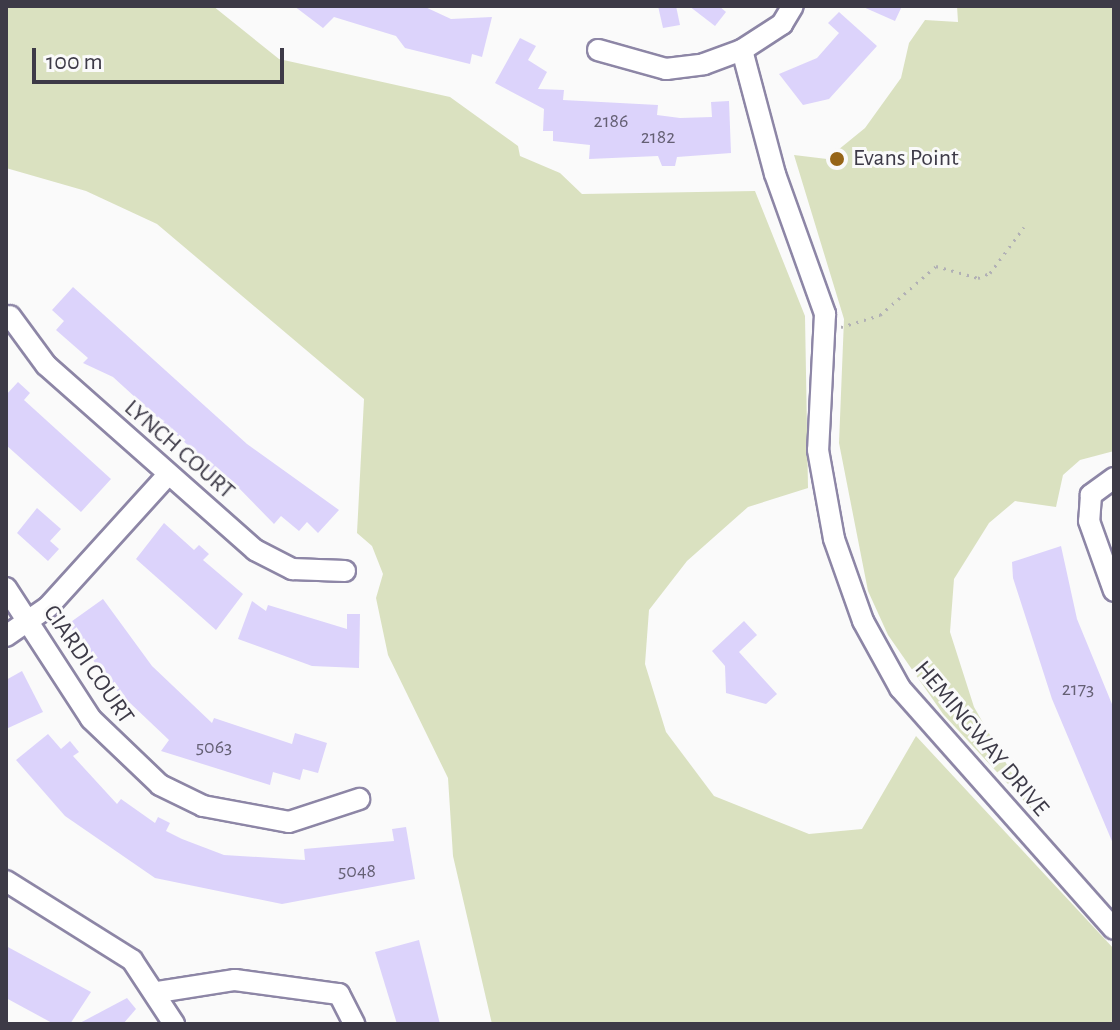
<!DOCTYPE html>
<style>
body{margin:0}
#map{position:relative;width:1120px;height:1030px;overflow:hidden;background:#fafafa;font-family:"Alegreya Sans",sans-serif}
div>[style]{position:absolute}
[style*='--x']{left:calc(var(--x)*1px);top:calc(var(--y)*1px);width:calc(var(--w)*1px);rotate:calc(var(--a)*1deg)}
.green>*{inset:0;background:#dae1c0}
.building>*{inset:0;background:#dcd3fb}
.path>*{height:3px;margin-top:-1.5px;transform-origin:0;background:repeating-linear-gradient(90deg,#b1b0b5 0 2px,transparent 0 8px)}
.roads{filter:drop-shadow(2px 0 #8d86a6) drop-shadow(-2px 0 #8d86a6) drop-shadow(0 2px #8d86a6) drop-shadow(0 -2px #8d86a6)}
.minor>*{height:20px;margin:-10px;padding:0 10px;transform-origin:10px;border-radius:10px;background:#fff}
.dots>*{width:22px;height:22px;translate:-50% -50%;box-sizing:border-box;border:4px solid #fafafa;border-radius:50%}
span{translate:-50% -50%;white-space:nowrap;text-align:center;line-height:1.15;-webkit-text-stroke:6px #fafafa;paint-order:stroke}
.number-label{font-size:20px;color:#656074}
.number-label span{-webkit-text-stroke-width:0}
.poi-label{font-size:24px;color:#3d3a47}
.left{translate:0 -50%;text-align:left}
.street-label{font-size:24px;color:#3d3a47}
.frame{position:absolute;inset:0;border:8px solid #3d3a47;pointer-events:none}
.scale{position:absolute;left:32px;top:48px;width:252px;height:36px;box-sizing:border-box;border:4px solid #3d3a47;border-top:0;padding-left:10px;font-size:24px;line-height:28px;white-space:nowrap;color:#3d3a47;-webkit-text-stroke:6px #fafafa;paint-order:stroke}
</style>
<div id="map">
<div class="green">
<i style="clip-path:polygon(6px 6px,213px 6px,279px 59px,450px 97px,518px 146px,520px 156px,560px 173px,582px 194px,755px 191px,805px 316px,808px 488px,748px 507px,687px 561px,649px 610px,645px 664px,666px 732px,714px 796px,809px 834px,862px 829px,916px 736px,1114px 949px,1114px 1024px,492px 1024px,453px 856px,448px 778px,388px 655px,376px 598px,383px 574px,372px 546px,357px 533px,364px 399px,157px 224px,86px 191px,6px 168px)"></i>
<i style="clip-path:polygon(957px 6px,1114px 6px,1114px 451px,1080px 460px,1063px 475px,1056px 507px,1015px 501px,989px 523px,954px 579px,950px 632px,974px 707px,1034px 812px,943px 714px,888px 635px,868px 591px,839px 443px,844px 319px,794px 155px,827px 159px,865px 128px,901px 78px,909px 43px,925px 20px,958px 22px)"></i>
</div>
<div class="building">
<i style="clip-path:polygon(294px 6px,423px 6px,451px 19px,492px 17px,482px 57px,472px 54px,470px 64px,405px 48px,396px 36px,334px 17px,323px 28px)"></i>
<i style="clip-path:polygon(658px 6px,676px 6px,680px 25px,663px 28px)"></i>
<i style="clip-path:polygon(689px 6px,719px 6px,726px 12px,715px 26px)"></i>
<i style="clip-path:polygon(861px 6px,902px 6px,895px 21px)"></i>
<i style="clip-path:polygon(839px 12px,877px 46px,829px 99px,803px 105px,779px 74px,817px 58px,839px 33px,828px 23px)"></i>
<i style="clip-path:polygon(520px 38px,536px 46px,528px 60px,547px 72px,538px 89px,564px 90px,563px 100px,658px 105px,657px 115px,680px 118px,712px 117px,711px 102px,729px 101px,731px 153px,677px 157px,675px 166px,662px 166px,658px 156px,589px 159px,590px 145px,553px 141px,553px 131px,543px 131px,544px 109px,495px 83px)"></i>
<i style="clip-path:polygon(73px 287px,247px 444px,339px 510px,318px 533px,307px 522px,299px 531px,281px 516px,274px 524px,232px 481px,224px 490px,192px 449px,113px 377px,83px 363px,88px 358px,56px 330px,64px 321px,52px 310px)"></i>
<i style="clip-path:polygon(18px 382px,30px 393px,24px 400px,111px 479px,81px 512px,6px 445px,6px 395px)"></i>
<i style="clip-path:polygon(37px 508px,61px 529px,50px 541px,59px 549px,48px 561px,17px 533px)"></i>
<i style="clip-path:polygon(164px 523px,194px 550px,199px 545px,209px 554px,203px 560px,243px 594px,216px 630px,136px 559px)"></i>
<i style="clip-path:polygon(1061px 546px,1077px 619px,1114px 709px,1114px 846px,1052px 699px,1013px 578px,1012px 562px)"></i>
<i style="clip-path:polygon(103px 599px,152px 666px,212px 723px,214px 718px,292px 744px,295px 733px,327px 743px,318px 773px,303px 769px,300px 780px,273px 772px,270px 785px,161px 751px,169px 740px,109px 683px,68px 624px)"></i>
<i style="clip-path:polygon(252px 601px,266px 611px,268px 605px,347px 629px,347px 614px,360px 614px,359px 668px,312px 666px,238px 639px)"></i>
<i style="clip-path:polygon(744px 621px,757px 635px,739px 652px,777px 694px,766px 704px,726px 693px,725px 666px,712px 651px)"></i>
<i style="clip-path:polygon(22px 671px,43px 712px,6px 729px,6px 680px)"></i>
<i style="clip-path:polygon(48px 734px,61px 749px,70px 741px,79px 752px,73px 756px,117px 804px,121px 799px,155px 823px,158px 817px,170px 823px,166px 831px,182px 839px,224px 855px,305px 860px,304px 849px,394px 841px,392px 829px,406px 827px,415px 879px,282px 904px,155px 878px,65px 816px,16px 760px)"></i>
<i style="clip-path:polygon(419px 940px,440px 1024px,397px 1024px,375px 952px)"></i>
<i style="clip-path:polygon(6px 946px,91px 992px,70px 1024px,54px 1024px,6px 998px)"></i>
<i style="clip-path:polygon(127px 998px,136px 1009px,123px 1024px,78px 1024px)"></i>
</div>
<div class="path">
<i style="--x:841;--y:327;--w:41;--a:-17.1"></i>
<i style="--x:880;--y:315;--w:74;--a:-41.2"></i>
<i style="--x:936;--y:266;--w:44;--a:15.9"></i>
<i style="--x:978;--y:278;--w:13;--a:-23"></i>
<i style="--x:990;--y:273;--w:57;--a:-53.5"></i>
</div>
<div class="roads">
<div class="minor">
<i style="--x:598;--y:50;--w:71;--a:15.6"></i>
<i style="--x:666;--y:69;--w:38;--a:-7"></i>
<i style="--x:704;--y:64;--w:40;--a:-20.2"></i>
<i style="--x:742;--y:50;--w:48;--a:-33"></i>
<i style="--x:782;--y:24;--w:21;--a:-59"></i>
<i style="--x:742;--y:50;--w:128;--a:75.1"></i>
<i style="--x:775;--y:174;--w:149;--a:70.3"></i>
<i style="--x:825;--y:314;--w:136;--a:92.9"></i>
<i style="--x:818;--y:450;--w:90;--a:79.8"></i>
<i style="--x:834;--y:539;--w:87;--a:70.5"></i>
<i style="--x:863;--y:621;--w:77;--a:61.1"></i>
<i style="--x:900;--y:688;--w:322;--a:48.4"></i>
<i style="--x:10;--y:316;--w:61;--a:53.7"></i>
<i style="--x:46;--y:365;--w:279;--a:41.5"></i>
<i style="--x:255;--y:550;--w:42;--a:27.2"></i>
<i style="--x:292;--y:569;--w:53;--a:2.2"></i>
<i style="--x:1114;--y:478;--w:29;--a:144"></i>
<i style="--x:1091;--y:495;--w:26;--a:94"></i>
<i style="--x:1089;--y:521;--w:74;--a:70.3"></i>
<i style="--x:6;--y:588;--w:156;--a:57"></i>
<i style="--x:91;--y:719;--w:95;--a:43.7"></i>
<i style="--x:160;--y:785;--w:48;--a:26"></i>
<i style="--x:203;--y:806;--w:87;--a:10.5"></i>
<i style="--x:289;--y:822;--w:74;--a:-18.2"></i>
<i style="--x:6;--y:636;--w:51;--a:-34.6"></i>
<i style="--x:48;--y:607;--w:176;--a:-47.8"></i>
<i style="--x:6;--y:881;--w:149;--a:32.1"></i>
<i style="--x:132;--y:960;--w:77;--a:56.7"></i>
<i style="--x:158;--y:992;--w:78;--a:-8.9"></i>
<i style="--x:235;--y:980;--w:105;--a:7.7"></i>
<i style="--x:339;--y:994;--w:34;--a:63"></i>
</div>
</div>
<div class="dots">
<i style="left:837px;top:159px;background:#966517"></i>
</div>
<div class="number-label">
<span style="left:611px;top:121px">2186</span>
<span style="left:658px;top:137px">2182</span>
<span style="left:1078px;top:689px">2173</span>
<span style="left:214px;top:747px">5063</span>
<span style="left:357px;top:871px">5048</span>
</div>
<div class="poi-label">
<span class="left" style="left:853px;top:159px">Evans Point</span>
</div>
<div class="street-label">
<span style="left:179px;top:450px;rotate:41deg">LYNCH COURT</span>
<span style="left:88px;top:665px;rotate:55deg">CIARDI COURT</span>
<span style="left:981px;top:739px;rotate:50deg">HEMINGWAY DRIVE</span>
</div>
<div class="frame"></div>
<div class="scale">100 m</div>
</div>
